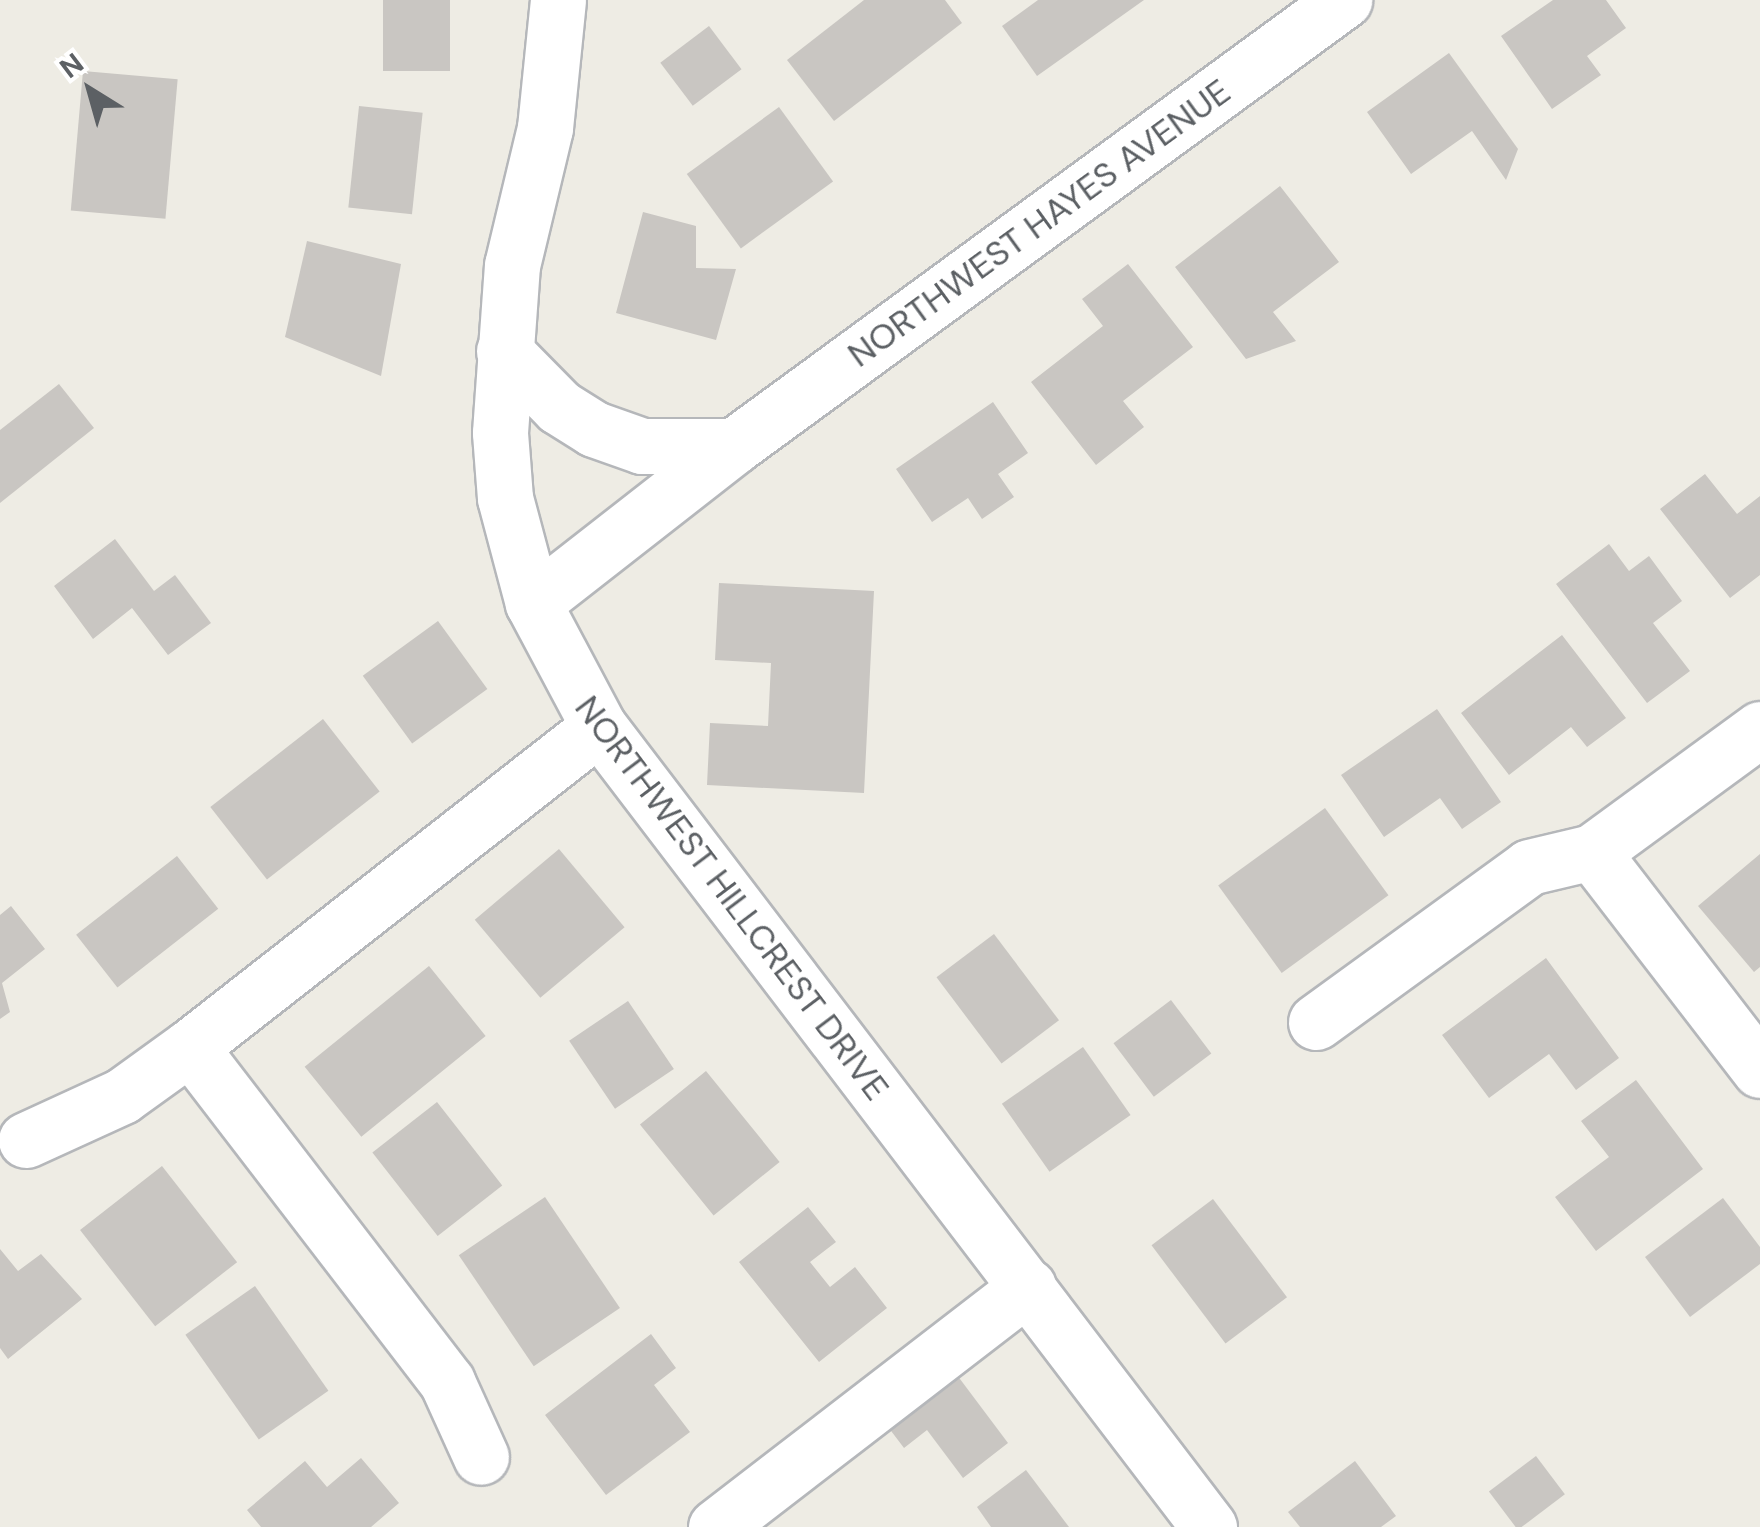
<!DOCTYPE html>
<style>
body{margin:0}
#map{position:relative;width:1760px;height:1527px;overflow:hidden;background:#eeece4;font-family:"DM Sans",sans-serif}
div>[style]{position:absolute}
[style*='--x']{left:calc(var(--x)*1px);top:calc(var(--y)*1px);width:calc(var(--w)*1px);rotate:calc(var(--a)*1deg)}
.building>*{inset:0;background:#c9c6c2;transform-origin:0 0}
.roads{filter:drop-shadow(2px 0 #b5b7ba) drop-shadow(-2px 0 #b5b7ba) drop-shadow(0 2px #b5b7ba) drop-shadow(0 -2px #b5b7ba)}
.minor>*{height:55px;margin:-27.5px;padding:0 27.5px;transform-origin:27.5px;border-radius:27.5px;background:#fff}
span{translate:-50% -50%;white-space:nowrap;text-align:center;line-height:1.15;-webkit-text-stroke:8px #fff;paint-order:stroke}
.street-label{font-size:35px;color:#5c6064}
.north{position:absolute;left:40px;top:40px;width:100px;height:100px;-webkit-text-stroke:8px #fff;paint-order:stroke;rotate:323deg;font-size:28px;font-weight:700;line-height:40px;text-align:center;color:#5c6064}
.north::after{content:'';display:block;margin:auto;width:35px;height:45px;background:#5c6064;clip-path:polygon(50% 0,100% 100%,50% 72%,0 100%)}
</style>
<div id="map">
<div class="building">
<i style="left:383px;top:0;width:67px;height:71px"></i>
<i style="clip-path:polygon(864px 0,945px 0,962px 23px,834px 121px,787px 60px)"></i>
<i style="clip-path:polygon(1038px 0,1144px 0,1037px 76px,1002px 26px)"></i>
<i style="clip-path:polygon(1553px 0,1606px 0,1626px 28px,1587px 56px,1601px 75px,1552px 109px,1501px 36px)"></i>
<i style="left:709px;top:26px;width:54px;height:61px;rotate:53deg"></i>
<i style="clip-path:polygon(1449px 53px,1518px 149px,1506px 180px,1472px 131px,1411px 174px,1367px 112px)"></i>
<i style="left:83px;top:71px;width:95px;height:140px;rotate:5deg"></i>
<i style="left:359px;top:106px;width:64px;height:102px;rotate:6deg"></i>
<i style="left:779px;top:107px;width:92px;height:114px;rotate:54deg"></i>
<i style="clip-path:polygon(1280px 186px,1339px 262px,1273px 312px,1296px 341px,1246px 359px,1175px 267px)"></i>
<i style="clip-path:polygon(643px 212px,696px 226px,696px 268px,736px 269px,716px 340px,616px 313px)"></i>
<i style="clip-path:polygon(307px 241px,401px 264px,381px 376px,285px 337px)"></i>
<i style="clip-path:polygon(1128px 264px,1193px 347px,1123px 401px,1144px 427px,1096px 465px,1031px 382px,1103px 326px,1082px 299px)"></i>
<i style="clip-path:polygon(59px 384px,94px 428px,0 503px,0 430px)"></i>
<i style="clip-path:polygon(993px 402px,1028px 453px,998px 474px,1014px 497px,982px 519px,968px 498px,932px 522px,896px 469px)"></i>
<i style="clip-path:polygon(1705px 474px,1737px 514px,1760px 496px,1760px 575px,1730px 598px,1660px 509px)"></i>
<i style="clip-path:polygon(115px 539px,154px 591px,175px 575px,211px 623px,168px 655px,132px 608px,93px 639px,54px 586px)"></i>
<i style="clip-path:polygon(1609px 544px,1629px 571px,1649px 556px,1682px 601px,1653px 623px,1690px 671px,1647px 703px,1556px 584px)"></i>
<i style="clip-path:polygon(719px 583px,874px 591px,864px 793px,707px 785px,710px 723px,768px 726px,771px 663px,715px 660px)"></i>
<i style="left:438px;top:621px;width:84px;height:93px;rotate:54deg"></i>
<i style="clip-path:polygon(1562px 635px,1626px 718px,1587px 747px,1571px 727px,1509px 775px,1461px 713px)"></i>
<i style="clip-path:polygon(1437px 709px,1501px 802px,1462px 829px,1440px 798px,1384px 837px,1341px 775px)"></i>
<i style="left:323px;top:719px;width:92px;height:143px;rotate:52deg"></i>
<i style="left:1325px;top:808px;width:108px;height:132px;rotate:54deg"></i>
<i style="left:559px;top:849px;width:102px;height:110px;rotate:50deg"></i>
<i style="clip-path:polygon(1760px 854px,1760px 967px,1754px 972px,1698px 906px)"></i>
<i style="left:177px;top:856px;width:67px;height:128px;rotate:52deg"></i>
<i style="clip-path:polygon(11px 906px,45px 949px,2px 983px,10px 1012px,0 1019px,0 915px)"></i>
<i style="left:994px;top:934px;width:108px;height:72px;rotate:53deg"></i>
<i style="clip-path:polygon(1546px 958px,1619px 1058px,1576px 1090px,1549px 1054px,1489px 1098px,1442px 1035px)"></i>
<i style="left:429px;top:966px;width:90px;height:160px;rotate:51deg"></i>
<i style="left:1171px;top:1000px;width:67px;height:72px;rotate:53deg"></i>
<i style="left:628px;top:1001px;width:82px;height:71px;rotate:56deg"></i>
<i style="left:1083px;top:1047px;width:83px;height:99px;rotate:55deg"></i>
<i style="left:706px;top:1071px;width:117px;height:85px;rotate:51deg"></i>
<i style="clip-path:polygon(1636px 1080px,1703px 1169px,1596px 1251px,1555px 1197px,1609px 1157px,1581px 1121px)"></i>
<i style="left:437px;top:1102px;width:106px;height:82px;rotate:52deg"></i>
<i style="left:162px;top:1166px;width:122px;height:104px;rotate:52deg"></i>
<i style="left:545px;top:1197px;width:134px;height:104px;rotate:56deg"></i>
<i style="clip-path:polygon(1723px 1198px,1760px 1247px,1760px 1264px,1690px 1317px,1645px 1257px)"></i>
<i style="left:1213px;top:1199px;width:123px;height:77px;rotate:53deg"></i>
<i style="clip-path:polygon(808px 1207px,836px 1242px,810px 1262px,830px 1287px,855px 1267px,887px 1308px,819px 1362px,739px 1262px)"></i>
<i style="clip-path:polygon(0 1249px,18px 1271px,41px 1254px,82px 1299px,8px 1359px,0 1348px)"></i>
<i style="left:255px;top:1286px;width:128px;height:85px;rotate:55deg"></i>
<i style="clip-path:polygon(651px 1334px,676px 1368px,654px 1385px,690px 1432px,606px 1495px,545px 1415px)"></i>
<i style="clip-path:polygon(951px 1367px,1008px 1443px,963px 1478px,927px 1430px,904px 1448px,882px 1419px)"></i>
<i style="left:1536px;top:1456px;width:48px;height:59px;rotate:53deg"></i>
<i style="clip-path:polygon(361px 1458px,399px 1503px,371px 1527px,261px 1527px,247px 1510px,305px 1461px,327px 1487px)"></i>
<i style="clip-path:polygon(1355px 1461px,1396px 1516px,1381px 1527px,1300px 1527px,1288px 1512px)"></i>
<i style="clip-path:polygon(1026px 1470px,1069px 1527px,991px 1527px,977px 1507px)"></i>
</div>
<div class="roads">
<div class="minor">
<i style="--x:558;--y:0;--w:129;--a:95.8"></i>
<i style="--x:545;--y:128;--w:141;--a:103.5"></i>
<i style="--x:512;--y:265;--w:168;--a:94.1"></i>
<i style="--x:500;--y:433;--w:65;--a:85.6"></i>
<i style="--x:505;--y:498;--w:109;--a:75.1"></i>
<i style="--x:533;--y:603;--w:140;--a:62"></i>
<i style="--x:599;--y:727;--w:1006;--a:52.67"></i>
<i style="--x:504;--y:351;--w:78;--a:45.5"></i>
<i style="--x:559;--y:407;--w:41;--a:32.2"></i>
<i style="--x:594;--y:429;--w:51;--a:19.5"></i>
<i style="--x:642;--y:446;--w:92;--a:0"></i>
<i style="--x:533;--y:603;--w:255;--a:-38"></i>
<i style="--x:734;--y:446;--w:756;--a:-36.17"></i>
<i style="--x:1592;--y:852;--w:275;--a:52.4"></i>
<i style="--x:1316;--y:1022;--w:263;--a:-36"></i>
<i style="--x:1529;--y:867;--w:65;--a:-13.4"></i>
<i style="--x:1592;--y:852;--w:208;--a:-36.2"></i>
<i style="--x:190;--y:1047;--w:422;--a:52.5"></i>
<i style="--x:447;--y:1382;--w:82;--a:65.6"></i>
<i style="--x:26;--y:1140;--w:106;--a:-24.6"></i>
<i style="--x:122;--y:1096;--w:84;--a:-35.8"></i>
<i style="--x:190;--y:1047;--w:519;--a:-38.04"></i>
<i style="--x:716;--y:1527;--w:394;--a:-37.6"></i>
</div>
</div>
<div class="street-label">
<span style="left:1039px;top:223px;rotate:-36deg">NORTHWEST HAYES AVENUE</span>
<span style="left:732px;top:898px;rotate:53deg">NORTHWEST HILLCREST DRIVE</span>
</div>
<div class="north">N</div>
</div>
